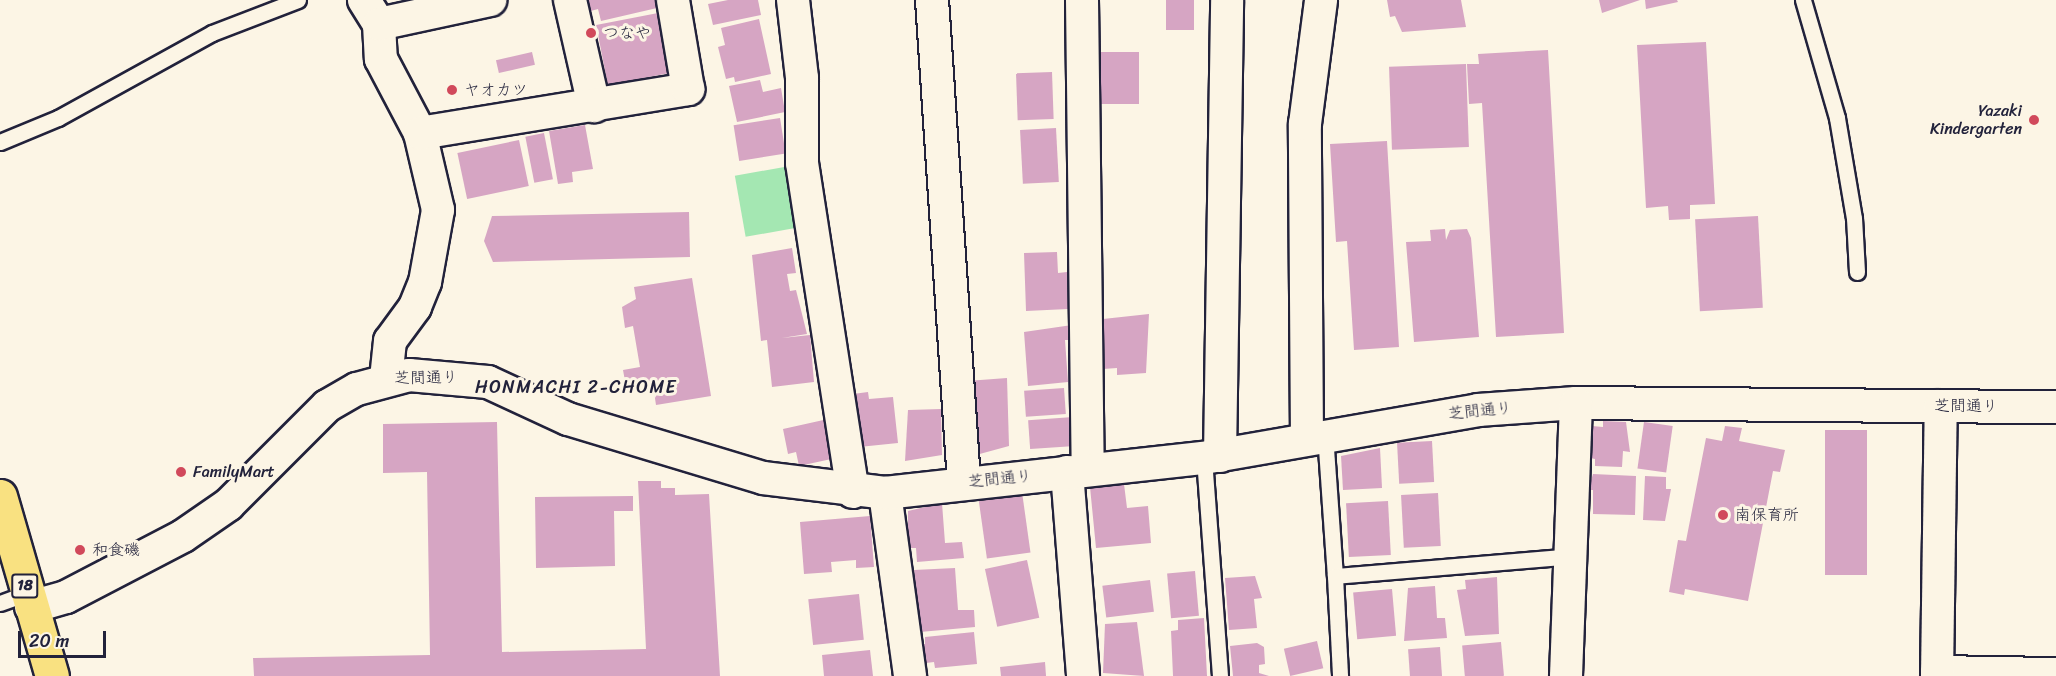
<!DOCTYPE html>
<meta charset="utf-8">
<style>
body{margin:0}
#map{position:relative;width:2056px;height:676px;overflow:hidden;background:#fcf5e5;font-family:Sriracha,"Klee One",sans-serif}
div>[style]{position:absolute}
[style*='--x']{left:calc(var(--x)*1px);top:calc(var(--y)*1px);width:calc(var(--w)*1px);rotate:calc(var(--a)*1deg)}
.green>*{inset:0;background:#a4e7b2;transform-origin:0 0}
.building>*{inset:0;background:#d6a5c3;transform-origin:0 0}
.roads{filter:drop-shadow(2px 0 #22223b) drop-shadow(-2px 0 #22223b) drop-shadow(0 2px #22223b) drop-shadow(0 -2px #22223b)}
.service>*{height:15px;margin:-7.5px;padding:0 7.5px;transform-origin:7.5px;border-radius:7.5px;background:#fcf5e5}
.minor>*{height:32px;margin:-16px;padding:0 16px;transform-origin:16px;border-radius:16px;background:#fcf5e5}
.primary>*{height:33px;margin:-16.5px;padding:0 16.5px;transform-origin:16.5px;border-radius:16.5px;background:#f9e181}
.dots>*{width:16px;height:16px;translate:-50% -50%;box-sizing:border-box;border:3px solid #fcf5e5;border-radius:50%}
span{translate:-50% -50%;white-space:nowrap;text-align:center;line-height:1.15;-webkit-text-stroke:6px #fcf5e5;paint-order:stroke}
.shield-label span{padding:2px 4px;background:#fcf5e5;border:2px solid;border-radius:4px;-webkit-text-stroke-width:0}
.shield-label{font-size:15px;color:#22223b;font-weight:700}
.poi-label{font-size:16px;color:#22223b}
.left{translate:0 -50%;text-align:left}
.right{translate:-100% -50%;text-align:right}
.street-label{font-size:16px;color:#22223b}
.neighbourhood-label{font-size:18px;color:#22223b;letter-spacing:1.5px}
.scale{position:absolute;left:18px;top:631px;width:88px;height:27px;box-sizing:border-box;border:3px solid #22223b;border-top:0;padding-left:8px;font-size:18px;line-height:21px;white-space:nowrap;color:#22223b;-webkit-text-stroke:4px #fcf5e5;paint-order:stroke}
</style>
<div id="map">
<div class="green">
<i style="left:790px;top:166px;width:62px;height:56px;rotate:80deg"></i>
</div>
<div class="building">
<i style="clip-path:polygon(584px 0,655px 0,657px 8px,601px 21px,598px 9px,587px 12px)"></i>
<i style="clip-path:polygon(728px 0,758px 0,761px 15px,713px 25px,708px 4px)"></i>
<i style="left:1166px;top:0;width:28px;height:30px"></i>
<i style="clip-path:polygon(1387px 0,1461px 0,1466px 27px,1402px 32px,1395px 16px,1390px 17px)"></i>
<i style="clip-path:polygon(1599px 0,1640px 0,1602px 13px)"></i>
<i style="clip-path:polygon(1645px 0,1677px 0,1678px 2px,1646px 9px)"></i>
<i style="left:658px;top:13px;width:61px;height:63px;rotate:79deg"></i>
<i style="clip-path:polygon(759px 19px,771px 74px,735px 82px,734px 77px,726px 79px,718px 47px,725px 45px,721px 28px)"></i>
<i style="clip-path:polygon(1706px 42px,1715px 204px,1690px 205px,1690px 219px,1669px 220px,1668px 206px,1646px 208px,1637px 45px)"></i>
<i style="clip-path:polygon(1548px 50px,1564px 333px,1496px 337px,1482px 103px,1469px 104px,1467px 64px,1479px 64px,1478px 54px)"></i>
<i style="left:532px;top:52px;width:13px;height:37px;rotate:77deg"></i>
<i style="left:1139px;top:52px;width:52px;height:40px;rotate:90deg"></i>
<i style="left:1466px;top:64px;width:83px;height:77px;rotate:88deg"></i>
<i style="left:1052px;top:72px;width:47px;height:36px;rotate:88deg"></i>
<i style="clip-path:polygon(760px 80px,763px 92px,781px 88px,785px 112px,737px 122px,729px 86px)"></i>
<i style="left:780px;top:118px;width:36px;height:47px;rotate:81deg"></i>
<i style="clip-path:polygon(585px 125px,593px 169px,572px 172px,573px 182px,558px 184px,549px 131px)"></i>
<i style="left:1056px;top:128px;width:54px;height:36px;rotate:87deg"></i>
<i style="left:544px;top:133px;width:47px;height:19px;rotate:79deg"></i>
<i style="left:519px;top:140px;width:47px;height:63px;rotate:78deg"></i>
<i style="clip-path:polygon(1387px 141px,1399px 347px,1354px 350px,1347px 241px,1336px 242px,1330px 144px)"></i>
<i style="clip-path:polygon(689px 212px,690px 257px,493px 262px,484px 241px,492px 216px)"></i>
<i style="left:1758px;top:216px;width:92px;height:63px;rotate:87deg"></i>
<i style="clip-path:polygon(1445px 229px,1446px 240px,1450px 230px,1467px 229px,1471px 238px,1479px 337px,1414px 342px,1406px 242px,1431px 241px,1430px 230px)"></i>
<i style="clip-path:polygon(792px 248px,796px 273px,787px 274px,790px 291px,796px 290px,807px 334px,782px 338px,810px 335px,814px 382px,772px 387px,767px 340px,761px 341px,752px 255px)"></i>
<i style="clip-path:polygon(1057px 252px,1058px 273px,1067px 272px,1068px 309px,1026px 311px,1024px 253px)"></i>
<i style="clip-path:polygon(692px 278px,711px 396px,656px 405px,654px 392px,647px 389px,627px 392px,623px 370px,640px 367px,633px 326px,625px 328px,622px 307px,636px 299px,634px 287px)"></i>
<i style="clip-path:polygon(1149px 314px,1146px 373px,1117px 375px,1117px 368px,1103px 369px,1103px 319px)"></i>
<i style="clip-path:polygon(1072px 325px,1073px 340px,1065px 340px,1068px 382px,1028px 386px,1024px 332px)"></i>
<i style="clip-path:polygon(1007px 378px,1009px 446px,976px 455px,967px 381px)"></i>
<i style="left:1064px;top:388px;width:26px;height:40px;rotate:86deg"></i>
<i style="clip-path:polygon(868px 392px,869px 399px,893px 397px,898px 443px,859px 447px,853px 394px)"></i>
<i style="clip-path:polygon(941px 409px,942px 455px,905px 461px,908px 410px)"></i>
<i style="left:1073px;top:417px;width:29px;height:45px;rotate:86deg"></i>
<i style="clip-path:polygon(828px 419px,836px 458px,799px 466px,796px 452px,788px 454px,783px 429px)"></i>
<i style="clip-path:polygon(1603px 421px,1626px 422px,1630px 452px,1623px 451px,1622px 467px,1595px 466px,1595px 459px,1590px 458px,1592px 426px,1603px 427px)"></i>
<i style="clip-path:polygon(497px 422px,502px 652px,646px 649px,638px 481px,661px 481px,661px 488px,675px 488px,675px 495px,709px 494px,720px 676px,254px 676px,253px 658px,430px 655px,427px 472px,383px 473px,383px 424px)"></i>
<i style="left:1644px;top:422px;width:29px;height:47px;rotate:8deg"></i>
<i style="clip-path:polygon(1725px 426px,1742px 428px,1739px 441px,1785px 450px,1780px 472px,1773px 471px,1748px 601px,1685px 589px,1684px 595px,1669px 592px,1678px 540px,1686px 541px,1706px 438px,1722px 441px)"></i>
<i style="left:1825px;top:430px;width:42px;height:145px"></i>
<i style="left:1432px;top:441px;width:41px;height:35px;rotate:87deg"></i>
<i style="clip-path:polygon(1380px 448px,1382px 488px,1343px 490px,1341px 456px)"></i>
<i style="clip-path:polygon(1593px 474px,1636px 476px,1635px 515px,1593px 514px,1593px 490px,1588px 490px)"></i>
<i style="clip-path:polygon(1645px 476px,1666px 477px,1666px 489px,1671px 489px,1665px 521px,1643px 520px)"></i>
<i style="clip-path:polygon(1124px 484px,1127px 508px,1148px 506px,1151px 543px,1096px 548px,1090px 487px)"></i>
<i style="left:1022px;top:492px;width:61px;height:44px;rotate:82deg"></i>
<i style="left:1438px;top:493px;width:53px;height:37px;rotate:87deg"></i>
<i style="clip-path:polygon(633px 496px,633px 511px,614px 511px,615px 566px,536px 568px,535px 497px)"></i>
<i style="left:1388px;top:501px;width:54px;height:42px;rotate:87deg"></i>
<i style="clip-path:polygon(942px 503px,945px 543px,962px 542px,964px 558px,917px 562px,916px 548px,908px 548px,908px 511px)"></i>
<i style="clip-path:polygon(870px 516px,874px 567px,856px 568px,856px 560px,831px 562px,832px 572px,804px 574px,800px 522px)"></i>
<i style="left:1027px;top:560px;width:59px;height:43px;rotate:78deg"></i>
<i style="clip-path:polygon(955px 568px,958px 610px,974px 610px,975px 627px,920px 632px,914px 570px)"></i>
<i style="left:1195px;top:571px;width:45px;height:28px;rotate:85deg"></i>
<i style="clip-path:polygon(1255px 576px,1262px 598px,1254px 599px,1257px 628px,1229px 630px,1225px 578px)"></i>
<i style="clip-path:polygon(1497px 577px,1499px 634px,1465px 636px,1457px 590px,1466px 589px,1465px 580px)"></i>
<i style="left:1150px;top:580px;width:32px;height:48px;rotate:83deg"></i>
<i style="clip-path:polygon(1435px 586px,1437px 618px,1445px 618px,1447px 638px,1404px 641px,1408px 588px)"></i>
<i style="left:1392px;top:589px;width:47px;height:39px;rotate:85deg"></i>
<i style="left:859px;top:594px;width:46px;height:51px;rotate:84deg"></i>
<i style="clip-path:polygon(1204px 618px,1207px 676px,1173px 676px,1171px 631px,1178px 630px,1178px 620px)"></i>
<i style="clip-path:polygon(1137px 622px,1144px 676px,1103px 673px,1105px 624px)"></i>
<i style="clip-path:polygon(974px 632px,977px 664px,935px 668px,934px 662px,918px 664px,916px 644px,925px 644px,925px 637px)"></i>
<i style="left:1317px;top:641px;width:28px;height:34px;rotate:77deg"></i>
<i style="left:1501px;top:642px;width:34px;height:39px;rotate:85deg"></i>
<i style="clip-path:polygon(1257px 643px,1264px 647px,1265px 664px,1259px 665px,1259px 673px,1269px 676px,1233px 676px,1230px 646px)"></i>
<i style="left:1440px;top:647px;width:29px;height:32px;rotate:86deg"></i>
<i style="clip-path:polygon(870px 650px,873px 676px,824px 676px,822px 655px)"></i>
<i style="clip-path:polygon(1045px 662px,1046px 676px,1001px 676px,1000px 667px)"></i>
</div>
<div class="roads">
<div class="service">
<i style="--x:1803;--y:0;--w:123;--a:73.9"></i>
<i style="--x:1837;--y:118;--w:101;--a:80.4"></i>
<i style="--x:1854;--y:218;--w:54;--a:86.8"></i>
<i style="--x:0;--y:142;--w:63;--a:-22.5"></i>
<i style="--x:58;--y:118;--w:176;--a:-28.9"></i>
<i style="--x:212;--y:33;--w:92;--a:-21"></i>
<i style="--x:1325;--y:434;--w:142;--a:86"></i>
<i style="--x:1335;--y:576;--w:238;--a:-4.8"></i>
<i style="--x:1204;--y:458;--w:219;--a:85.8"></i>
<i style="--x:1335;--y:576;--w:100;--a:87.1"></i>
<i style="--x:0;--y:603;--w:29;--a:-20"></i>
</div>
<div class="minor">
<i style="--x:364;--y:0;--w:28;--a:58"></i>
<i style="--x:379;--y:24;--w:35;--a:87"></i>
<i style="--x:381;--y:59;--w:84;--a:62.2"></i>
<i style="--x:420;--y:133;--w:79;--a:76.8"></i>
<i style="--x:438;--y:210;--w:73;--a:100.2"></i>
<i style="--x:425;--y:282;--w:27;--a:112"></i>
<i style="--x:415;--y:307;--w:42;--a:126.3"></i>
<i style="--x:390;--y:341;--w:37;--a:96"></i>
<i style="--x:570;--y:0;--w:109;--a:77.2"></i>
<i style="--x:793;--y:0;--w:79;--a:83.4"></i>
<i style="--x:802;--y:78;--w:85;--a:90"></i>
<i style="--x:802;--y:163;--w:333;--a:81.2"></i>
<i style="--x:932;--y:0;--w:484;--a:86.2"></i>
<i style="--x:1082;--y:0;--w:468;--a:89.3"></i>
<i style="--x:379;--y:24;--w:114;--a:-12.2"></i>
<i style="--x:420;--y:133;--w:272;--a:-9.3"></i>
<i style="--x:688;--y:89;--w:90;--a:-99.6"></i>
<i style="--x:1307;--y:439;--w:315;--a:-90.4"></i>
<i style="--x:1305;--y:124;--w:125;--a:-82.6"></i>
<i style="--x:1220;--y:456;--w:456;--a:-89.1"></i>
<i style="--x:1067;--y:472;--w:205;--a:85.5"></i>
<i style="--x:885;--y:493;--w:185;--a:82.2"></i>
<i style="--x:31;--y:607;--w:36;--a:-16"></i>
<i style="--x:66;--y:597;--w:132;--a:-27.5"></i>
<i style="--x:183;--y:536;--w:55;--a:-34.6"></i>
<i style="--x:228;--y:505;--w:140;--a:-45"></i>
<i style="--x:327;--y:406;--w:34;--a:-30"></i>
<i style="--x:357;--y:389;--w:54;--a:-15.1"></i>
<i style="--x:409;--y:375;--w:79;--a:5.1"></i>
<i style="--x:488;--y:382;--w:88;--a:24.8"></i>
<i style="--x:568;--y:419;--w:204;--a:16.8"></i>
<i style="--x:763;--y:478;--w:123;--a:7"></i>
<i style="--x:885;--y:493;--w:321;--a:-6.3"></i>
<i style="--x:1204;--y:458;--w:278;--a:-9.9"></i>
<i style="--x:1478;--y:410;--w:98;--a:-4.1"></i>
<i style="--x:1576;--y:403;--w:480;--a:0.5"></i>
<i style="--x:1937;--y:672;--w:119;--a:1"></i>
<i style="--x:1566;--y:676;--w:273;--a:-87.9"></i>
<i style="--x:1937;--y:676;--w:270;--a:-89.2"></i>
</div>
<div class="primary">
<i style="--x:0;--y:496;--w:187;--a:73.9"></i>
</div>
</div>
<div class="dots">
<i style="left:591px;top:33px;background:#d1495b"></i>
<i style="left:452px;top:90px;background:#d1495b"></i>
<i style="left:2034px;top:120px;background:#d1495b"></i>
<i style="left:181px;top:472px;background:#d1495b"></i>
<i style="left:1723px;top:515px;background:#d1495b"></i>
<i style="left:80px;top:550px;background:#d1495b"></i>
</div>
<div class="shield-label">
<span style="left:25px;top:586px">18</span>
</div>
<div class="poi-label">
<span class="left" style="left:603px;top:33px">つなや</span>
<span class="left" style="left:464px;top:90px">ヤオカツ</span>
<span class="right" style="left:2022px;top:120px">Yazaki<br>Kindergarten</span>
<span class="left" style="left:193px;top:472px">FamilyMart</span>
<span class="left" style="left:1735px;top:515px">南保育所</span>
<span class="left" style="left:92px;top:550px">和食磯</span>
</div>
<div class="street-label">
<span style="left:426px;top:378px;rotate:-1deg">芝間通り</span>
<span style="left:1966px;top:406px">芝間通り</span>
<span style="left:1480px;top:411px;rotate:-6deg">芝間通り</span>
<span style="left:1000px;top:479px;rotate:-6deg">芝間通り</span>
</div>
<div class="neighbourhood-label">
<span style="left:576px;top:387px">HONMACHI 2-CHOME</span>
</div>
<div class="scale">20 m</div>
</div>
